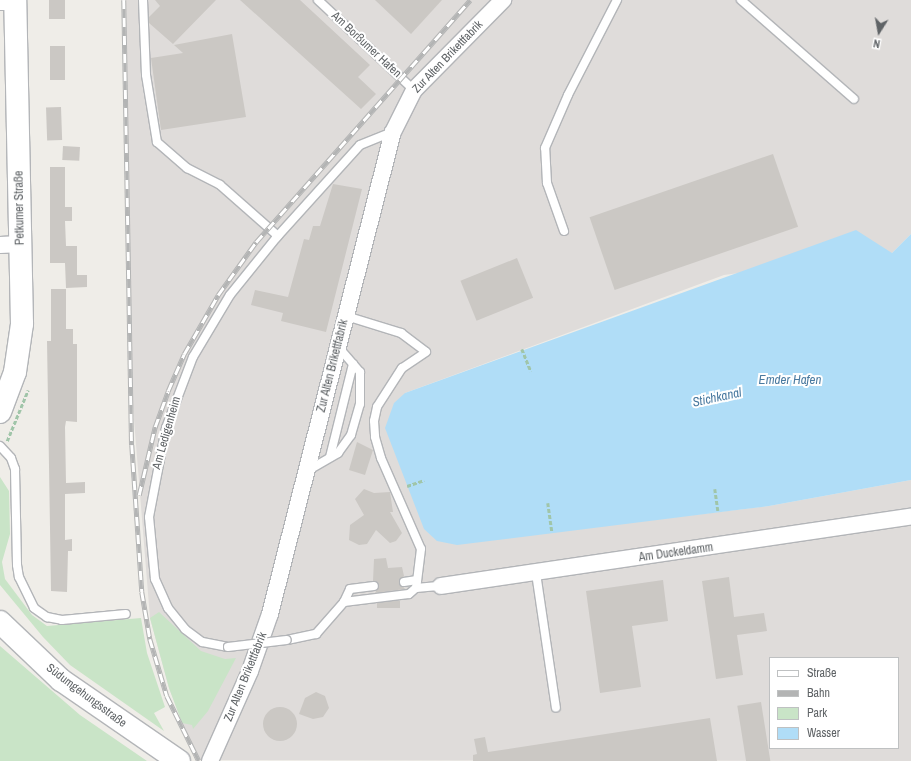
<!DOCTYPE html>
<meta charset="utf-8">
<style>
body{margin:0}
#map{position:relative;width:911px;height:761px;overflow:hidden;background:#efede8;font-family:"Archivo Narrow",sans-serif}
div>[style]{position:absolute}
[style*='--x']{left:calc(var(--x)*1px);top:calc(var(--y)*1px);width:calc(var(--w)*1px);rotate:calc(var(--a)*1deg)}
.industrial>*{inset:0;background:#dfdcda}
.green>*{inset:0;background:#c9e4c7}
.water>*{inset:0;background:#b0ddf7}
.building>*{inset:0;background:#cbc8c4;transform-origin:0 0}
.round{border-radius:50%}
.path>*{height:2.5px;margin-top:-1.25px;transform-origin:0;background:repeating-linear-gradient(90deg,#a0c5a9 0 4px,transparent 0 6px)}
.roads{filter:drop-shadow(1px 0 #b3b5b8) drop-shadow(-1px 0 #b3b5b8) drop-shadow(0 1px #b3b5b8) drop-shadow(0 -1px #b3b5b8)}
.service>*{height:8px;margin:-4px;padding:0 4px;transform-origin:4px;border-radius:4px;background:#fff}
.minor>*{height:16px;margin:-8px;padding:0 8px;transform-origin:8px;border-radius:8px;background:#fff}
.secondary>*{height:22px;margin:-11px;padding:0 11px;transform-origin:11px;border-radius:11px;background:#fff}
.rail>*{height:4.5px;margin-top:-2.25px;transform-origin:0;background:repeating-linear-gradient(90deg,#fff 0 9px,#b3b4b4 0 18px);box-sizing:border-box;border-block:1px solid #b3b4b4}
.bridges{filter:drop-shadow(1px 0 #b3b5b8) drop-shadow(-1px 0 #b3b5b8) drop-shadow(0 1px #b3b5b8) drop-shadow(0 -1px #b3b5b8)}
.service-bridge>*{height:8px;margin:-4px;padding:0 4px;transform-origin:4px;border-radius:4px;background:#fff}
span{translate:-50% -50%;white-space:nowrap;text-align:center;line-height:1.15;-webkit-text-stroke:4px #fff;paint-order:stroke}
.street-label{font-size:12px;color:#5f6366}
.water-label{font-size:13px;color:#4a7aa0;font-style:italic}
.legend{position:absolute;left:769px;top:657px;width:130px;height:92px;box-sizing:border-box;background:#fff;border:1px solid #bfc1c2;margin:0;padding:5px 7px;list-style:none;font-size:12px;color:#5f6366}
.legend li{display:flex;align-items:center;gap:8px;height:20px}
.legend b{width:20px;border:1px solid #bfc1c2}
.north{position:absolute;left:859px;top:12px;width:40px;height:40px;-webkit-text-stroke:3px #fff;paint-order:stroke;rotate:191deg;font-size:11px;font-weight:700;line-height:16px;text-align:center;color:#5f6366}
.north::after{content:'';display:block;margin:auto;width:14px;height:18px;background:#5f6366;clip-path:polygon(50% 0,100% 100%,50% 72%,0 100%)}
</style>
<div id="map">
<div class="industrial">
<i style="clip-path:polygon(evenodd,126px 0,911px 0,911px 234px,892px 253px,724px 275px,405px 393px,559px 531px,769px 506px,911px 480px,911px 761px,197px 760px,169px 688px,150px 618px,132px 395px,126px 0,770px 658px,898px 658px,898px 748px,770px 748px,770px 658px)"></i>
</div>
<div class="green">
<i style="clip-path:polygon(0 477px,9px 491px,10px 534px,2px 562px,5px 579px,32px 615px,47px 626px,141px 618px,147px 653px,165px 707px,154px 713px,164px 731px,70px 665px,43px 637px,0 585px)"></i>
<i style="clip-path:polygon(159px 612px,201px 651px,225px 659px,236px 658px,208px 711px,193px 729px,192px 725px,182px 723px,169px 688px,150px 618px)"></i>
<i style="clip-path:polygon(0 646px,80px 715px,147px 761px,0 761px)"></i>
</div>
<div class="water">
<i style="clip-path:polygon(856px 230px,892px 253px,911px 234px,911px 480px,769px 506px,457px 545px,437px 541px,424px 529px,385px 428px,394px 403px,405px 393px)"></i>
</div>
<div class="building">
<i style="left:49px;top:0;width:16px;height:19px"></i>
<i style="clip-path:polygon(155px 0,216px 0,173px 44px,149px 23px,149px 17px,160px 6px)"></i>
<i style="clip-path:polygon(240px 0,300px 0,370px 65px,358px 77px,376px 94px,361px 109px)"></i>
<i style="clip-path:polygon(375px 0,442px 0,411px 34px)"></i>
<i style="clip-path:polygon(232px 34px,246px 117px,161px 130px,151px 58px,183px 53px,174px 45px)"></i>
<i style="left:65px;top:46px;width:34px;height:15px;rotate:90deg"></i>
<i style="left:61px;top:107px;width:33px;height:15px;rotate:88deg"></i>
<i style="left:63px;top:146px;width:17px;height:14px;rotate:3deg"></i>
<i style="left:773px;top:154px;width:77px;height:194px;rotate:71deg"></i>
<i style="clip-path:polygon(50px 167px,65px 167px,65px 207px,72px 207px,72px 221px,65px 221px,66px 246px,77px 246px,77px 275px,87px 275px,87px 287px,66px 288px,65px 263px,50px 263px)"></i>
<i style="clip-path:polygon(333px 184px,362px 189px,326px 332px,281px 321px,283px 313px,251px 305px,255px 290px,288px 297px,304px 239px,309px 240px,313px 226px,320px 226px)"></i>
<i style="left:517px;top:258px;width:43px;height:61px;rotate:68deg"></i>
<i style="clip-path:polygon(51px 289px,66px 289px,66px 329px,73px 329px,73px 344px,77px 344px,77px 422px,66px 421px,65px 427px,66px 483px,85px 482px,85px 493px,65px 494px,65px 540px,72px 539px,72px 551px,68px 551px,67px 592px,51px 591px,47px 341px,51px 341px)"></i>
<i style="clip-path:polygon(357px 442px,373px 450px,365px 475px,349px 470px)"></i>
<i style="clip-path:polygon(364px 489px,374px 493px,390px 492px,393px 512px,390px 512px,402px 533px,396px 541px,390px 543px,376px 530px,367px 544px,359px 545px,349px 540px,350px 525px,364px 515px,355px 499px)"></i>
<i style="clip-path:polygon(386px 558px,388px 568px,402px 567px,404px 576px,399px 582px,405px 589px,375px 593px,379px 586px,373px 581px,374px 559px)"></i>
<i style="clip-path:polygon(729px 577px,734px 617px,764px 613px,767px 631px,737px 635px,743px 675px,716px 679px,702px 581px)"></i>
<i style="clip-path:polygon(663px 580px,668px 621px,632px 626px,641px 687px,600px 693px,586px 591px)"></i>
<i style="left:400px;top:601px;width:7px;height:23px;rotate:90deg"></i>
<i style="clip-path:polygon(316px 692px,325px 696px,329px 708px,323px 717px,313px 719px,299px 714px,305px 698px)"></i>
<i style="left:761px;top:702px;width:60px;height:24px;rotate:81deg"></i>
<i class="round" style="left:263px;top:707px;width:34px;height:34px"></i>
<i style="clip-path:polygon(710px 718px,717px 761px,473px 761px,473px 755px,477px 754px,474px 739px,485px 737px,488px 752px)"></i>
</div>
<div class="path">
<i style="--x:522;--y:349;--w:24;--a:68"></i>
<i style="--x:7;--y:441;--w:55;--a:-67.6"></i>
<i style="--x:407;--y:486;--w:18;--a:-19"></i>
<i style="--x:715;--y:489;--w:22;--a:82"></i>
<i style="--x:548;--y:503;--w:29;--a:82"></i>
</div>
<div class="roads">
<div class="service">
<i style="--x:143;--y:0;--w:75;--a:87.7"></i>
<i style="--x:146;--y:75;--w:68;--a:80.7"></i>
<i style="--x:157;--y:142;--w:40;--a:41"></i>
<i style="--x:187;--y:168;--w:37;--a:27"></i>
<i style="--x:220;--y:185;--w:77;--a:41.3"></i>
<i style="--x:318;--y:0;--w:132;--a:43.2"></i>
<i style="--x:741;--y:0;--w:150;--a:41.2"></i>
<i style="--x:564;--y:231;--w:51;--a:-109.5"></i>
<i style="--x:547;--y:183;--w:35;--a:-93"></i>
<i style="--x:545;--y:148;--w:58;--a:-66.5"></i>
<i style="--x:568;--y:95;--w:107;--a:-62.7"></i>
<i style="--x:346;--y:316;--w:58;--a:17.2"></i>
<i style="--x:401;--y:333;--w:31;--a:37"></i>
<i style="--x:426;--y:352;--w:29;--a:146"></i>
<i style="--x:402;--y:368;--w:46;--a:122.7"></i>
<i style="--x:377;--y:407;--w:14;--a:102"></i>
<i style="--x:374;--y:421;--w:16;--a:86"></i>
<i style="--x:375;--y:437;--w:22;--a:74"></i>
<i style="--x:381;--y:458;--w:99;--a:66.3"></i>
<i style="--x:421;--y:549;--w:39;--a:97"></i>
<i style="--x:0;--y:446;--w:16;--a:47"></i>
<i style="--x:11;--y:458;--w:12;--a:70"></i>
<i style="--x:15;--y:469;--w:96;--a:88.8"></i>
<i style="--x:17;--y:565;--w:12;--a:81"></i>
<i style="--x:19;--y:577;--w:34;--a:64"></i>
<i style="--x:34;--y:608;--w:16;--a:35"></i>
<i style="--x:47;--y:617;--w:15;--a:11"></i>
<i style="--x:62;--y:620;--w:64;--a:-5.4"></i>
<i style="--x:330;--y:457;--w:96;--a:-76.1"></i>
<i style="--x:307;--y:471;--w:36;--a:-30"></i>
<i style="--x:338;--y:453;--w:22;--a:-54"></i>
<i style="--x:351;--y:435;--w:32;--a:-74"></i>
<i style="--x:360;--y:404;--w:32;--a:-90"></i>
<i style="--x:360;--y:372;--w:33;--a:-131"></i>
<i style="--x:536;--y:573;--w:136;--a:81.6"></i>
<i style="--x:404;--y:582;--w:13;--a:-9"></i>
<i style="--x:344;--y:602;--w:65;--a:-7"></i>
<i style="--x:409;--y:594;--w:9;--a:-41"></i>
<i style="--x:416;--y:588;--w:25;--a:-5"></i>
<i style="--x:287;--y:640;--w:30;--a:-12"></i>
<i style="--x:316;--y:634;--w:43;--a:-48.8"></i>
<i style="--x:344;--y:602;--w:14;--a:-65"></i>
<i style="--x:350;--y:589;--w:24;--a:-7"></i>
<i style="--x:228;--y:647;--w:26;--a:-169"></i>
<i style="--x:202;--y:642;--w:21;--a:-143"></i>
<i style="--x:185;--y:629;--w:27;--a:-129"></i>
<i style="--x:168;--y:608;--w:32;--a:-114"></i>
<i style="--x:155;--y:579;--w:62;--a:-95.5"></i>
<i style="--x:149;--y:517;--w:91;--a:-79.2"></i>
<i style="--x:166;--y:428;--w:76;--a:-69.2"></i>
<i style="--x:193;--y:357;--w:72;--a:-59.2"></i>
<i style="--x:230;--y:295;--w:73;--a:-51.1"></i>
<i style="--x:276;--y:238;--w:125;--a:-47.9"></i>
<i style="--x:360;--y:145;--w:35;--a:-22"></i>
</div>
<div class="minor">
<i style="--x:0;--y:2;--w:15;--a:0"></i>
<i style="--x:0;--y:245;--w:21;--a:-3"></i>
<i style="--x:441;--y:586;--w:475;--a:-8.4"></i>
<i style="--x:210;--y:761;--w:98;--a:-66"></i>
<i style="--x:250;--y:671;--w:60;--a:-70.7"></i>
<i style="--x:270;--y:614;--w:497;--a:-75.7"></i>
<i style="--x:393;--y:132;--w:47;--a:-63.4"></i>
<i style="--x:414;--y:90;--w:127;--a:-45.3"></i>
</div>
<div class="secondary">
<i style="--x:0;--y:412;--w:43;--a:-69.4"></i>
<i style="--x:15;--y:372;--w:49;--a:-81.7"></i>
<i style="--x:22;--y:324;--w:324;--a:-91.2"></i>
<i style="--x:0;--y:622;--w:84;--a:43.6"></i>
<i style="--x:61;--y:680;--w:143;--a:34.5"></i>
</div>
</div>
<div class="rail">
<i style="--x:124;--y:0;--w:445;--a:89"></i>
<i style="--x:132;--y:445;--w:147;--a:86.1"></i>
<i style="--x:142;--y:592;--w:48;--a:80.3"></i>
<i style="--x:150;--y:639;--w:59;--a:73.4"></i>
<i style="--x:167;--y:696;--w:72;--a:63.8"></i>
<i style="--x:139;--y:495;--w:70;--a:-76.8"></i>
<i style="--x:155;--y:427;--w:38;--a:-70"></i>
<i style="--x:168;--y:391;--w:40;--a:-66.6"></i>
<i style="--x:184;--y:354;--w:68;--a:-60"></i>
<i style="--x:218;--y:295;--w:65;--a:-54.4"></i>
<i style="--x:256;--y:242;--w:323;--a:-48.5"></i>
</div>
<div class="bridges">
<div class="service-bridge">
<i style="--x:228;--y:647;--w:59;--a:-6.8"></i>
</div>
</div>
<div class="street-label">
<span style="left:366px;top:45px;rotate:43deg">Am Borßumer Hafen</span>
<span style="left:448px;top:57px;rotate:-46deg">Zur Alten Brikettfabrik</span>
<span style="left:20px;top:208px;rotate:-91deg">Petkumer Straße</span>
<span style="left:333px;top:366px;rotate:-76deg">Zur Alten Brikettfabrik</span>
<span style="left:167px;top:433px;rotate:-74deg">Am Ledigenheim</span>
<span style="left:676px;top:553px;rotate:-8deg">Am Duckeldamm</span>
<span style="left:246px;top:677px;rotate:-68deg">Zur Alten Brikettfabrik</span>
<span style="left:86px;top:696px;rotate:37deg">Südumgehungsstraße</span>
</div>
<div class="water-label">
<span style="left:790px;top:380px">Emder Hafen</span>
<span style="left:717px;top:398px;rotate:-12deg">Stichkanal</span>
</div>
<ul class="legend">
<li><b style="height:5px;background:#fff"></b>Straße</li>
<li><b style="height:5px;background:#b3b4b4"></b>Bahn</li>
<li><b style="height:11px;background:#c9e4c7"></b>Park</li>
<li><b style="height:11px;background:#b0ddf7"></b>Wasser</li>
</ul>
<div class="north">N</div>
</div>
